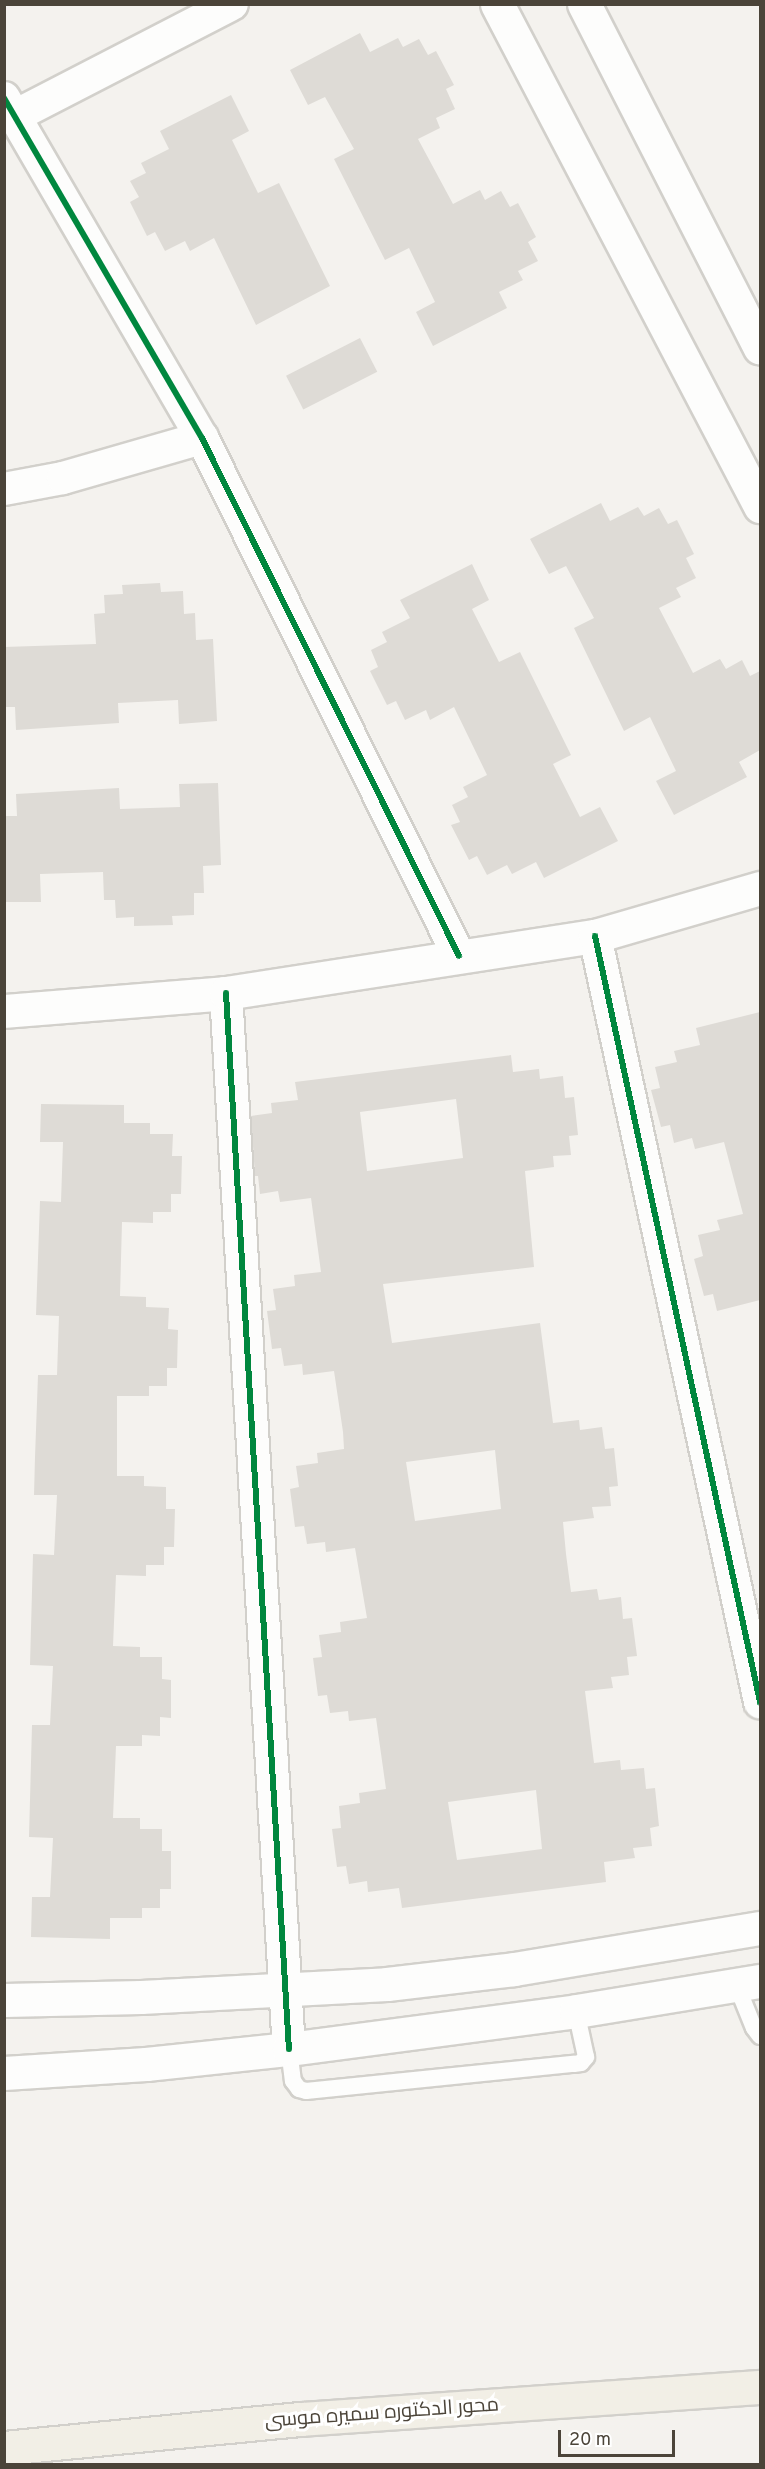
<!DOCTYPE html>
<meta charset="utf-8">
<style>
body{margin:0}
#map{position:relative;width:765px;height:2469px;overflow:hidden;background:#f4f2ee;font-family:Overpass,Cairo,sans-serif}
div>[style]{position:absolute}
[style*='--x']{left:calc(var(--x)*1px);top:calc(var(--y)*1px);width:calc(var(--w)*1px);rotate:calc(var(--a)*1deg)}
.building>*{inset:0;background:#dedbd6;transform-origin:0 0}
.roads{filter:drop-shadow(2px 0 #d2d0cb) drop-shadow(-2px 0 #d2d0cb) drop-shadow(0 2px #d2d0cb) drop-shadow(0 -2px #d2d0cb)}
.service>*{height:16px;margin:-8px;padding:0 8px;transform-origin:8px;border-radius:8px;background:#fdfdfc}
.minor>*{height:32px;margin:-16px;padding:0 16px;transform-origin:16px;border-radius:16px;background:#fdfdfc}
.tertiary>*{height:33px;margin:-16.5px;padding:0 16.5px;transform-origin:16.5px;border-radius:16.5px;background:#fdfdfc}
.primary>*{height:33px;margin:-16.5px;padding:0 16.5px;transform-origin:16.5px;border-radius:16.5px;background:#f2efe6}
.cycleway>*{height:6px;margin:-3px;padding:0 3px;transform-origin:3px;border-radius:3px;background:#00873e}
span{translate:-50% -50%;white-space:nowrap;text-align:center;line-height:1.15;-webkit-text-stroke:6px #fff;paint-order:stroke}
.street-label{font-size:20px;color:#4b4439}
.frame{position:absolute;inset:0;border:6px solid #4b4439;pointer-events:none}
.scale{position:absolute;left:558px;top:2430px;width:117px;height:27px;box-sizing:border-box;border:3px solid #4b4439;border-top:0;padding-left:8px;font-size:18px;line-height:21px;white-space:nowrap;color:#4b4439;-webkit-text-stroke:4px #fff;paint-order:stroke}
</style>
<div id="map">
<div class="building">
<i style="clip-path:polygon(360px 33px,370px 52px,398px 38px,403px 47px,419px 39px,428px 55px,436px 51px,454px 85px,446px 89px,455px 109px,436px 118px,440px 128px,418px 139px,453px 204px,480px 190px,485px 200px,501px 191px,510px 207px,518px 203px,536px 237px,528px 242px,538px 261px,518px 271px,523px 280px,499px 292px,507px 308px,433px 346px,416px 312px,435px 302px,409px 248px,385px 260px,334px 159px,354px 149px,325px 97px,308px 105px,290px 70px)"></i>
<i style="clip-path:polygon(231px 95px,249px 131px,232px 140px,258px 193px,279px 183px,330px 286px,256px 325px,214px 238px,190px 251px,185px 241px,165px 251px,155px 232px,147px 236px,130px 202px,139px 197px,130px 181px,146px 173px,141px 163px,169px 149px,160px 131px)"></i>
<i style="left:360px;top:338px;width:38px;height:83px;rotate:63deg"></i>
<i style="clip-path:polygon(601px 503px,610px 521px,638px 507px,644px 516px,659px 508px,668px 524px,677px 520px,694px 554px,686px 558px,696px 578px,676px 588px,681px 597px,659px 608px,693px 673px,720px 659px,726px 669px,742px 660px,750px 676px,760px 671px,760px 750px,739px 762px,747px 777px,674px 815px,656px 781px,676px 771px,650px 717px,624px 731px,574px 628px,594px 618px,566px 566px,549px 574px,530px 539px)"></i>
<i style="clip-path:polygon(472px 564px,489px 600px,472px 609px,499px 662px,520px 652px,571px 755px,553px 764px,580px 817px,600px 807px,618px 841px,544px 878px,536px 862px,512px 874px,507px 865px,487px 875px,477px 856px,469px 860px,451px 825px,460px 822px,452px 805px,468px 797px,463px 787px,487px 775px,454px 707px,430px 720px,426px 710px,405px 720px,396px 701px,387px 705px,370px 671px,378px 667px,371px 650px,387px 642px,382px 632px,410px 618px,400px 600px)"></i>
<i style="clip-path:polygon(160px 583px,161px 592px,183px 591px,184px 614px,195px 613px,196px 640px,213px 639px,217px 721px,179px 724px,178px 700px,118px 703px,119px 723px,16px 730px,15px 707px,4px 707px,4px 647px,96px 644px,94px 614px,105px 613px,104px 595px,123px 594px,122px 585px)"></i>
<i style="clip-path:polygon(218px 783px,221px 865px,203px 866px,204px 893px,194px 893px,194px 915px,172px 916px,173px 925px,134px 926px,134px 917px,116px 918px,115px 900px,104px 900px,103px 872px,40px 874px,41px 902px,4px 902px,4px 816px,17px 816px,16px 794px,119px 788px,120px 809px,180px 807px,179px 784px)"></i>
<i style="clip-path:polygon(760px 1012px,760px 1300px,717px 1311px,713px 1294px,704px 1296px,694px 1259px,703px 1256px,698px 1235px,720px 1230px,717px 1220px,743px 1214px,724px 1142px,695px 1149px,692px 1138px,674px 1143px,670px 1125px,661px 1127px,651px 1090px,660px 1088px,655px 1067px,677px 1062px,674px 1051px,700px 1045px,696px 1028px)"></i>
<i style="clip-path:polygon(evenodd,511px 1055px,513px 1072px,539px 1069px,540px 1079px,563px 1076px,565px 1098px,574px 1097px,578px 1135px,569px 1136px,571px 1155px,553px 1156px,554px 1167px,525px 1171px,534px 1267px,383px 1284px,392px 1343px,540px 1323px,553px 1423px,579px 1420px,580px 1430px,602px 1427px,605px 1449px,614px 1448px,618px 1486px,609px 1487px,611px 1506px,592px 1507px,594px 1518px,563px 1522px,566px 1554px,571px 1592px,597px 1589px,599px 1600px,621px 1597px,623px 1619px,632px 1618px,637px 1656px,627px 1657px,629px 1675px,611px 1677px,613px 1688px,585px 1691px,594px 1763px,620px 1760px,621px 1770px,644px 1768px,646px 1789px,655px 1788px,659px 1826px,650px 1828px,652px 1846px,633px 1848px,635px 1858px,604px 1862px,606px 1882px,402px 1908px,399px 1888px,368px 1892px,367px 1881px,349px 1884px,346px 1866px,337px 1867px,332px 1829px,341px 1828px,339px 1806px,360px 1803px,359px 1793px,386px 1789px,376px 1718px,349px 1721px,348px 1711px,330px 1713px,327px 1695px,318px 1696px,313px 1658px,322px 1657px,319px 1635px,341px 1632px,340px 1622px,367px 1618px,355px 1548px,326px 1552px,325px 1542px,307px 1544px,304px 1526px,295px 1527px,290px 1489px,299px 1487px,296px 1466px,318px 1463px,317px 1453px,344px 1449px,343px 1432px,334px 1371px,303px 1375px,302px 1364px,284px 1366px,281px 1348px,272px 1349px,267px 1311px,276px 1310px,273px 1289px,295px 1286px,294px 1275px,321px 1272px,311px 1198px,280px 1202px,278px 1191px,260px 1194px,258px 1176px,255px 1176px,251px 1116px,272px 1113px,271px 1103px,298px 1100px,295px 1082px,511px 1055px,456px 1099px,463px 1158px,367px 1171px,360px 1112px,456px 1099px,511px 1055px,495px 1450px,501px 1509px,415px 1521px,406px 1462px,495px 1450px,511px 1055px,536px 1790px,542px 1849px,457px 1860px,448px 1802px,536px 1790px)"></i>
<i style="clip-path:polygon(41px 1104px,124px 1105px,124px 1123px,150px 1123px,150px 1134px,173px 1134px,172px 1156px,182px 1156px,181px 1194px,171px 1194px,171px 1212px,153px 1212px,153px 1223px,122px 1222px,120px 1296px,146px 1297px,146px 1307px,169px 1308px,168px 1329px,178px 1330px,177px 1368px,167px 1368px,167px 1386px,149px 1386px,149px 1396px,117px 1396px,117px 1476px,144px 1476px,144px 1486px,166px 1487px,166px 1509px,175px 1509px,174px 1547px,164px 1547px,164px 1565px,146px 1565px,146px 1576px,116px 1575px,113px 1646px,140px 1647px,140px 1657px,162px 1657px,162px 1679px,171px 1680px,171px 1718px,160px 1717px,160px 1736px,142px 1735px,142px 1746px,116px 1746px,113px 1818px,140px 1818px,140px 1829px,162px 1829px,162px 1851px,171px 1851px,171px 1889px,160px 1889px,160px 1908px,142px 1908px,142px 1918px,110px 1918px,110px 1939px,31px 1937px,32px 1897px,50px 1897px,53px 1838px,29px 1837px,32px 1725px,50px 1725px,53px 1666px,30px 1665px,33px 1554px,54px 1555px,57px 1495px,34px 1495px,35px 1457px,38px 1375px,57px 1375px,59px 1316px,36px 1315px,40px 1201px,61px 1202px,63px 1142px,40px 1142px)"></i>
</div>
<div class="roads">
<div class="service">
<i style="--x:737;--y:1986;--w:45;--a:68"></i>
<i style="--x:754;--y:2028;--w:10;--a:53"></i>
<i style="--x:289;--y:2049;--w:32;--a:83"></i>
<i style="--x:293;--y:2081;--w:10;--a:53"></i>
<i style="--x:299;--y:2089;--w:7;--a:16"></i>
<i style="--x:306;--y:2091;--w:269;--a:-5.8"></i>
<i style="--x:574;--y:2064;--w:7;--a:-8"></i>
<i style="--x:581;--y:2063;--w:8;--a:-50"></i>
<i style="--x:586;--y:2057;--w:47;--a:-102.3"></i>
</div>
<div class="minor">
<i style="--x:4;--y:98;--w:393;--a:59.8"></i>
<i style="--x:202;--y:438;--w:578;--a:63.61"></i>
<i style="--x:15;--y:116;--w:244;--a:-27.3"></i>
<i style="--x:4;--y:489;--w:60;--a:-10.6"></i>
<i style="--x:63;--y:478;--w:145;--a:-16.1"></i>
<i style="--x:595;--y:936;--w:784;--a:77.84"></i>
<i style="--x:226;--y:993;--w:1058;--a:86.59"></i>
</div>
<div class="tertiary">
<i style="--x:497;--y:4;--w:567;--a:62.35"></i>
<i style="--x:584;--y:4;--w:386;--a:62.9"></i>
<i style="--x:4;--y:1011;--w:223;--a:-4.6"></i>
<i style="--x:226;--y:993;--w:373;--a:-8.8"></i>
<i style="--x:595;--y:936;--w:172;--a:-16.2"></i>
<i style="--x:4;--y:2000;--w:137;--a:-1.3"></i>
<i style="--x:141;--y:1997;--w:246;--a:-3"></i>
<i style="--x:387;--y:1984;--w:128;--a:-6.7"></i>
<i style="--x:514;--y:1969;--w:249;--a:-9.5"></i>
<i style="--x:4;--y:2073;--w:142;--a:-3.6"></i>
<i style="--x:146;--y:2064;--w:144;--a:-6"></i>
<i style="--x:289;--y:2049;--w:290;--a:-7.5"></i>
<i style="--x:576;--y:2011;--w:186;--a:-9.3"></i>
</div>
<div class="primary">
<i style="--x:4;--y:2448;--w:298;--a:-5.6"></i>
<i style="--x:301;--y:2419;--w:460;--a:-4"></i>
</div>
</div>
<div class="cycleway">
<i style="--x:4;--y:98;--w:393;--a:59.8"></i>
<i style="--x:202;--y:438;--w:578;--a:63.61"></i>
<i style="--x:595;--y:936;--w:784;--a:77.84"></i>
<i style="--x:226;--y:993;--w:1058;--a:86.59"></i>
</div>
<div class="street-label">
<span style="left:382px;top:2414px;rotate:-4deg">محور الدكتوره سميره موسى</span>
</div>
<div class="frame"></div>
<div class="scale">20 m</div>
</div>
